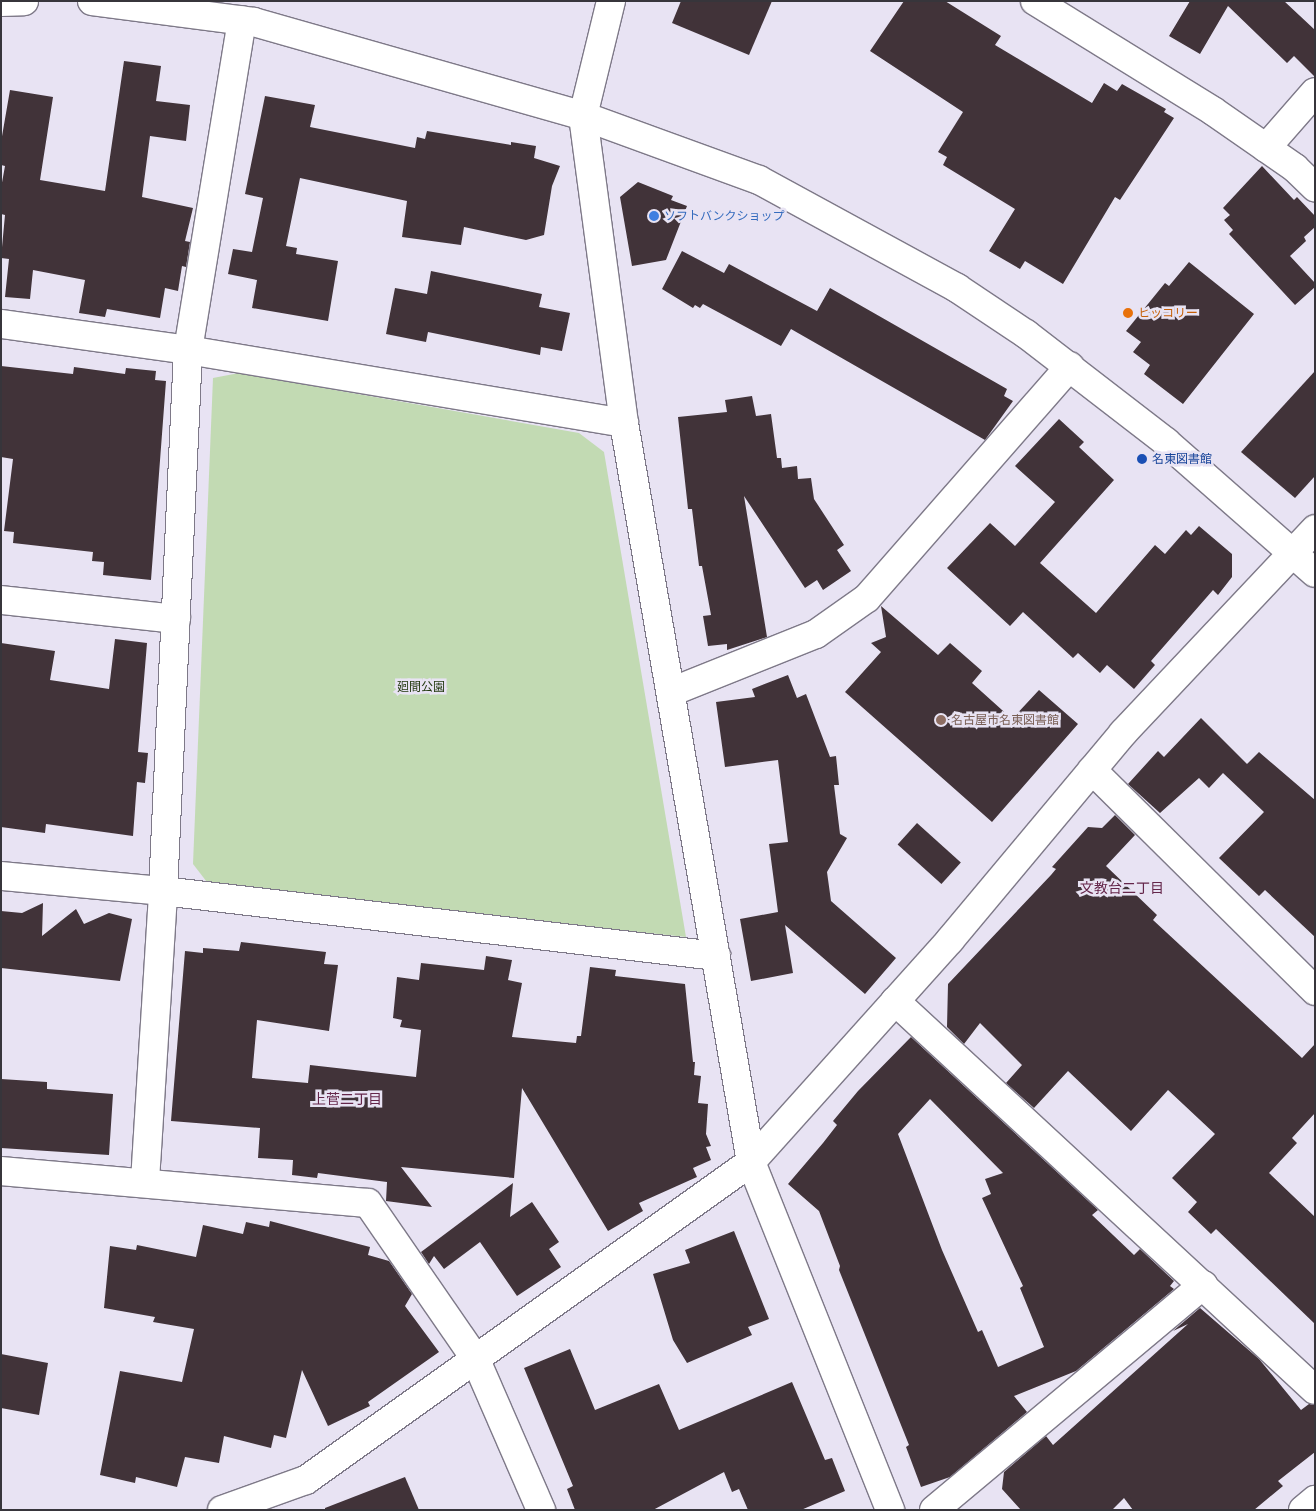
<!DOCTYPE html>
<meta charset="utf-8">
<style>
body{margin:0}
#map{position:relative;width:1316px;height:1511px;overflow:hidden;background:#e8e3f3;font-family:Poppins,"Noto Sans JP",sans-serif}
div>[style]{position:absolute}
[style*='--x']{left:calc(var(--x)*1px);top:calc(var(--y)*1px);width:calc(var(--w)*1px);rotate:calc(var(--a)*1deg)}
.green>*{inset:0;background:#c2dab3}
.building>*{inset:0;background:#413339;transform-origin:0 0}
.roads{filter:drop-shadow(1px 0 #7e7988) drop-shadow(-1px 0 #7e7988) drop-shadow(0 1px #7e7988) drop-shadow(0 -1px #7e7988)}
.minor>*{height:28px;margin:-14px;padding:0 14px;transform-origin:14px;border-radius:14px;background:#fff}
.tertiary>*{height:28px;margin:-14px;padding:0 14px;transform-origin:14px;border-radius:14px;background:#fff}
.dots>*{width:14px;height:14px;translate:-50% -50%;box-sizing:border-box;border:2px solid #e8e3f3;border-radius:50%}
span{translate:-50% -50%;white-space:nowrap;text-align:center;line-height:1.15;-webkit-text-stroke:5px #e8e3f3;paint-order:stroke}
.shop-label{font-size:12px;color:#366cbe}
.left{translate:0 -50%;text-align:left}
.food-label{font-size:12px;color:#c56008}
.transit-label{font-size:12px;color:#164399}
.park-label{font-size:12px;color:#21380e}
.education-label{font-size:12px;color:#785e54}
.neighbourhood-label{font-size:14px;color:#64264a}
.frame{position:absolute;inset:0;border:2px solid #37353b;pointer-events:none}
</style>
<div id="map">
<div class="green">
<i style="clip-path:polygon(239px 373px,579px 433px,604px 452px,686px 937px,210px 886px,193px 864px,213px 378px)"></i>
</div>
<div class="building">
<i style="clip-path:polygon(681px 1px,772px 1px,749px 55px,672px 23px)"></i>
<i style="clip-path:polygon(904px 1px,945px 1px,1001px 36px,995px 45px,1092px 103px,1104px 83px,1117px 91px,1122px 84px,1166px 109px,1164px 112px,1174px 118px,1120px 200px,1115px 197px,1063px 284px,1025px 261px,1020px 269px,989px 251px,1015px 209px,943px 165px,947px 157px,938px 152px,963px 112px,870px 51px)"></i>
<i style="clip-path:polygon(1190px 1px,1284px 1px,1315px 30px,1315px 77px,1294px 56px,1287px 63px,1228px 6px,1200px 54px,1169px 36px)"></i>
<i style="clip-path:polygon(124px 61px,161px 66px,156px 101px,190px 105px,186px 141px,150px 136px,142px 197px,193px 208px,185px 241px,190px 242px,186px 267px,182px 266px,178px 291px,165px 288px,160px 318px,107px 309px,105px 317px,79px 313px,85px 280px,33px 270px,30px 299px,5px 297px,9px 259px,1px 258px,5px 215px,1px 214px,1px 188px,5px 166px,1px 165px,1px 142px,10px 90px,53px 97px,40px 180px,105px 191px)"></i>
<i style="clip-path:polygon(265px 96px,315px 105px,310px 127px,415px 148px,417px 137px,425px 139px,427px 131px,511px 145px,511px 142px,536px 146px,534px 158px,560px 166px,552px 186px,544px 235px,526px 240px,464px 227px,461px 245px,402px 237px,407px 201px,300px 178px,286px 246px,297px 248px,296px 254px,338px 261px,328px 321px,252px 308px,257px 280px,228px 274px,233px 249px,252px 252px,263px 198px,245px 194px)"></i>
<i style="clip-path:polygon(1262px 166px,1294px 200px,1297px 197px,1315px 216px,1315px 227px,1304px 237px,1306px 241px,1290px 256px,1315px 283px,1315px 287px,1295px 305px,1229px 234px,1233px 230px,1224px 220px,1230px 215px,1223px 208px)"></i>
<i style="clip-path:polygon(638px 182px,673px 196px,671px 200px,687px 206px,666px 260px,632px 266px,620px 197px)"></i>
<i style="clip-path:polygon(682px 251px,724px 273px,729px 264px,817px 311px,830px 288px,1007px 389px,1004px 396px,1013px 401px,985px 440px,791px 329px,781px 346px,703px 304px,700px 308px,695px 305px,693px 308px,662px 289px)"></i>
<i style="clip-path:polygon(1189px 262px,1254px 314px,1183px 404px,1144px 374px,1150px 365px,1133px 352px,1141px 342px,1126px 331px,1165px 283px,1169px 286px)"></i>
<i style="clip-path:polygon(431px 271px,542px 294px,539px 307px,570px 313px,562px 351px,541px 347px,540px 355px,428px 332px,426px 342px,386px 334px,395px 288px,427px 294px)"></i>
<i style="clip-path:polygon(1px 366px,73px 374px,74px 367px,125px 374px,126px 368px,156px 371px,155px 380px,166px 381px,151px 580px,103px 575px,104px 562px,92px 561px,93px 552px,13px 543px,14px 532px,4px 531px,13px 459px,1px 457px)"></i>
<i style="clip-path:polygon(1315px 371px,1315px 476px,1295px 498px,1241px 452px)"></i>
<i style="clip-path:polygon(752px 396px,756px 416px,771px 414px,777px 458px,781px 458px,782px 468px,797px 466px,798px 479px,811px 478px,814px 499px,844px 545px,837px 550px,851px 571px,823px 590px,817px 580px,805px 588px,744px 496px,767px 637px,727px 650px,727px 644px,708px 646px,703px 616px,711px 615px,702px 566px,699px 566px,692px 509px,688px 509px,678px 417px,727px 412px,725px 400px)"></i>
<i style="clip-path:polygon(1059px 419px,1084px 442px,1079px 447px,1114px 480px,1040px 563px,1096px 613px,1155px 545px,1165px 554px,1186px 530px,1191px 535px,1199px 526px,1232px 554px,1232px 577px,1218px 595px,1213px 590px,1151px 661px,1155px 665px,1134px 689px,1107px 665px,1100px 673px,1078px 653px,1073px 658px,1023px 612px,1010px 626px,947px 568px,990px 523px,1015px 546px,1055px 502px,1015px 466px)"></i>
<i style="clip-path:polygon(881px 606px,938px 655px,950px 643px,982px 671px,972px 683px,1012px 719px,1039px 690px,1078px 724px,992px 822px,845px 692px,881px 652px,871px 643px,886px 637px)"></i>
<i style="clip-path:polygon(115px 639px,147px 643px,138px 752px,148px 753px,145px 783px,137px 782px,133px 836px,46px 824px,45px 833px,1px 827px,1px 643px,55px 651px,50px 680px,109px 689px)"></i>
<i style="clip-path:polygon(788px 675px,797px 698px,806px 694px,830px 757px,836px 756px,839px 785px,834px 785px,840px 834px,847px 838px,827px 872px,831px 901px,896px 958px,865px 994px,785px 925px,793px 973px,751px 981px,740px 919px,778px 912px,769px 844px,788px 842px,778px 760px,725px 767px,716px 702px,755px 697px,752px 689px)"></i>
<i style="clip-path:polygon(1201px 718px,1247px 764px,1259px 752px,1315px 800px,1315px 937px,1265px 890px,1259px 896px,1219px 858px,1264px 812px,1223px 773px,1209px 788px,1199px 778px,1160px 813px,1128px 784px,1158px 751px,1164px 757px)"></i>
<i style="clip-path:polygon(1115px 815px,1135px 835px,1106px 866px,1157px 915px,1153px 920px,1302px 1058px,1315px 1044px,1315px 1113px,1292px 1138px,1297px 1143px,1269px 1173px,1315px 1217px,1315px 1324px,1216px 1229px,1211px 1234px,1188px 1212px,1197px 1202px,1172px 1178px,1215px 1134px,1168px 1090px,1131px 1131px,1068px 1071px,1034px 1108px,1006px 1083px,1022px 1065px,980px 1023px,964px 1044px,947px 1027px,948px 984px,1051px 875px,1056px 869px,1052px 867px,1088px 827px,1102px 828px)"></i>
<i style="left:917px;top:823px;width:59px;height:29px;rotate:42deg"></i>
<i style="clip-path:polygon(43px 903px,42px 936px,76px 909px,84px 924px,109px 913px,132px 919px,120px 981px,1px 968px,1px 911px,22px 913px)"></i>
<i style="clip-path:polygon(241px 942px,326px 952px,324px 964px,338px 965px,329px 1031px,257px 1020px,252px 1078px,308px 1083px,310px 1065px,416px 1077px,421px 1030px,400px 1027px,402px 1020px,393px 1018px,397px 977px,419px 980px,421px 963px,484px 970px,486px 956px,512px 960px,508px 980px,522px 983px,512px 1037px,576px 1043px,577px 1036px,581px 1036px,590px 967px,616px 970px,615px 976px,685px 984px,693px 1062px,695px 1062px,694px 1075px,701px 1076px,698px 1103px,708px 1104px,706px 1134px,711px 1146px,706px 1147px,711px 1160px,693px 1168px,697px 1177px,639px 1203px,643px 1211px,608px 1231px,522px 1088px,514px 1178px,401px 1167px,432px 1207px,386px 1201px,387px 1182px,318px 1173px,317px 1178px,292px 1175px,293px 1160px,258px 1158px,260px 1128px,171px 1121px,185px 951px,203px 953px,203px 948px,239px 951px)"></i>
<i style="clip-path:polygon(evenodd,911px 1037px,1098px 1210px,1092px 1215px,1134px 1255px,1140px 1249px,1174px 1281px,1170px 1286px,1174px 1289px,1076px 1371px,1014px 1396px,1027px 1412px,950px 1477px,921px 1487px,906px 1447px,909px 1445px,839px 1270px,840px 1266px,819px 1211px,788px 1184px,823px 1143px,837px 1125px,833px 1121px,858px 1091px,911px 1037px,930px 1099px,1003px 1173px,985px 1179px,991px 1194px,982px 1198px,1023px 1286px,1020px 1288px,1044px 1347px,998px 1367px,982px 1330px,978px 1332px,942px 1250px,898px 1134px,930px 1099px)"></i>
<i style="clip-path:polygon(1px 1079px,47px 1082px,47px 1089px,113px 1094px,109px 1155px,1px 1148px)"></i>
<i style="clip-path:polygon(513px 1183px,510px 1217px,532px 1202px,559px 1242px,549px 1249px,561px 1267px,517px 1296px,480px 1242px,444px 1269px,434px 1256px,429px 1264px,421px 1252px)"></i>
<i style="clip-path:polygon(270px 1221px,370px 1247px,368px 1255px,389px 1261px,412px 1294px,405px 1306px,439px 1352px,368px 1402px,370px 1406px,328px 1426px,302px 1370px,286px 1438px,274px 1435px,271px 1448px,224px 1436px,219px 1463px,185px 1457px,177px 1487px,136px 1477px,135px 1483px,100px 1475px,120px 1371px,182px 1382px,194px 1329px,153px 1322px,155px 1317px,104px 1308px,110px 1246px,136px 1250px,137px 1245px,196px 1257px,203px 1225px,243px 1234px,246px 1222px,269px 1227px)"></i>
<i style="clip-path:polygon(734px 1231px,769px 1319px,748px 1327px,752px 1335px,687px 1363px,673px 1340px,653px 1274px,690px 1263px,685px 1250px)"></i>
<i style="clip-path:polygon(1200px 1308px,1259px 1359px,1301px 1410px,1309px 1404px,1315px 1405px,1315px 1452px,1278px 1481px,1283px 1486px,1254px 1510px,1133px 1510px,1124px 1498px,1112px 1510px,1021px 1510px,1002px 1489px,1004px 1472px,1046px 1436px,1053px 1445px,1188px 1324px,1173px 1331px)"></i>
<i style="clip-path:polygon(570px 1349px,595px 1410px,659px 1384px,679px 1430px,792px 1382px,825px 1460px,832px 1458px,845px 1491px,801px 1510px,748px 1510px,739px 1489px,732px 1492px,724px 1472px,653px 1510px,575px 1510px,567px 1489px,573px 1486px,524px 1368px)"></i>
<i style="clip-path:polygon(1px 1354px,48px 1363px,39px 1415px,1px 1408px)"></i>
<i style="clip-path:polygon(405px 1477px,419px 1510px,325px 1510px,325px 1508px)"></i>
</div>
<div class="roads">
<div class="minor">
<i style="--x:1035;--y:1;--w:209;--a:31.7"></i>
<i style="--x:1213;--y:111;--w:100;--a:34.8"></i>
<i style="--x:1295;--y:168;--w:28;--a:44"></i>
<i style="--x:1266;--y:148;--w:74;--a:-48.8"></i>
<i style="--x:1;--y:324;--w:189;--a:7.9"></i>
<i style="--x:188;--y:350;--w:442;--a:9.5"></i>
<i style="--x:1;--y:600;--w:176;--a:6.2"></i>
<i style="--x:671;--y:692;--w:156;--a:-21.8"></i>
<i style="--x:816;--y:634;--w:62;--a:-35.2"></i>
<i style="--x:867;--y:598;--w:308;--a:-48.8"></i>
<i style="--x:1092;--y:770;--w:314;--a:44.7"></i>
<i style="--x:1;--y:876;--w:163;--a:5.3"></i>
<i style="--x:163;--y:891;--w:557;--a:6.7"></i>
<i style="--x:895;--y:1001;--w:572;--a:42.81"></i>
<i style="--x:1;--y:1171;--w:368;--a:5"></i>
<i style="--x:368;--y:1203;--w:188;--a:55.4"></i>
<i style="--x:475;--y:1358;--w:166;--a:66.5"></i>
<i style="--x:145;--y:1181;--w:291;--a:-86.4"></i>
<i style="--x:163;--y:891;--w:542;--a:-87.35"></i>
<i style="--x:188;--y:350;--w:334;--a:-80.7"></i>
<i style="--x:934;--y:1510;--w:351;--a:-39.9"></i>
<i style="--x:1303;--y:1510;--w:16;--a:-40"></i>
</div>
<div class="tertiary">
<i style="--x:92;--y:1;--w:163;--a:7.4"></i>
<i style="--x:254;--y:22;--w:342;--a:15.9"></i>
<i style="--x:583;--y:116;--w:187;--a:20"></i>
<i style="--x:759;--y:180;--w:226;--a:28.6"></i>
<i style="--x:957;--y:288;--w:83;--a:33.7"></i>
<i style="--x:1026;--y:334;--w:177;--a:37.6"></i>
<i style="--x:1166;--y:442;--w:198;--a:41.3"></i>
<i style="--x:611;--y:1;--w:118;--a:103.7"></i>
<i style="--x:583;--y:116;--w:310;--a:82.4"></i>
<i style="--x:624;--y:423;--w:750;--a:80.25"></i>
<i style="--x:751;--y:1162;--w:375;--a:68.2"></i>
<i style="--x:1;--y:2;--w:23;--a:-2"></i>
<i style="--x:222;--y:1510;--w:89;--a:-19.7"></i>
<i style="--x:306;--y:1480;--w:547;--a:-35.55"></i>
<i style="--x:751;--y:1162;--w:298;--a:-48.1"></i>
<i style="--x:950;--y:940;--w:270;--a:-50.1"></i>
<i style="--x:1123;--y:733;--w:280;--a:-46.7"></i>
</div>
</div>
<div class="dots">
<i style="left:654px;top:216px;background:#3f7fe0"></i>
<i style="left:1128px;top:313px;background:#e8710a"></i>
<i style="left:1142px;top:459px;background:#1a4fb4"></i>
<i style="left:941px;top:720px;background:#8d6e63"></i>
</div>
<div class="shop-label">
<span class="left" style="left:664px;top:216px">ソフトバンクショップ</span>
</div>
<div class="food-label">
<span class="left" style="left:1138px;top:313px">ヒッコリー</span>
</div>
<div class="transit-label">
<span class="left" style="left:1152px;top:459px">名東図書館</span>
</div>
<div class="park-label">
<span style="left:421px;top:687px">廻間公園</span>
</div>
<div class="education-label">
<span class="left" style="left:951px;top:720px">名古屋市名東図書館</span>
</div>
<div class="neighbourhood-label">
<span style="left:1122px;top:888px">文教台二丁目</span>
<span style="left:347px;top:1099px">上菅二丁目</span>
</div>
<div class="frame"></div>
</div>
